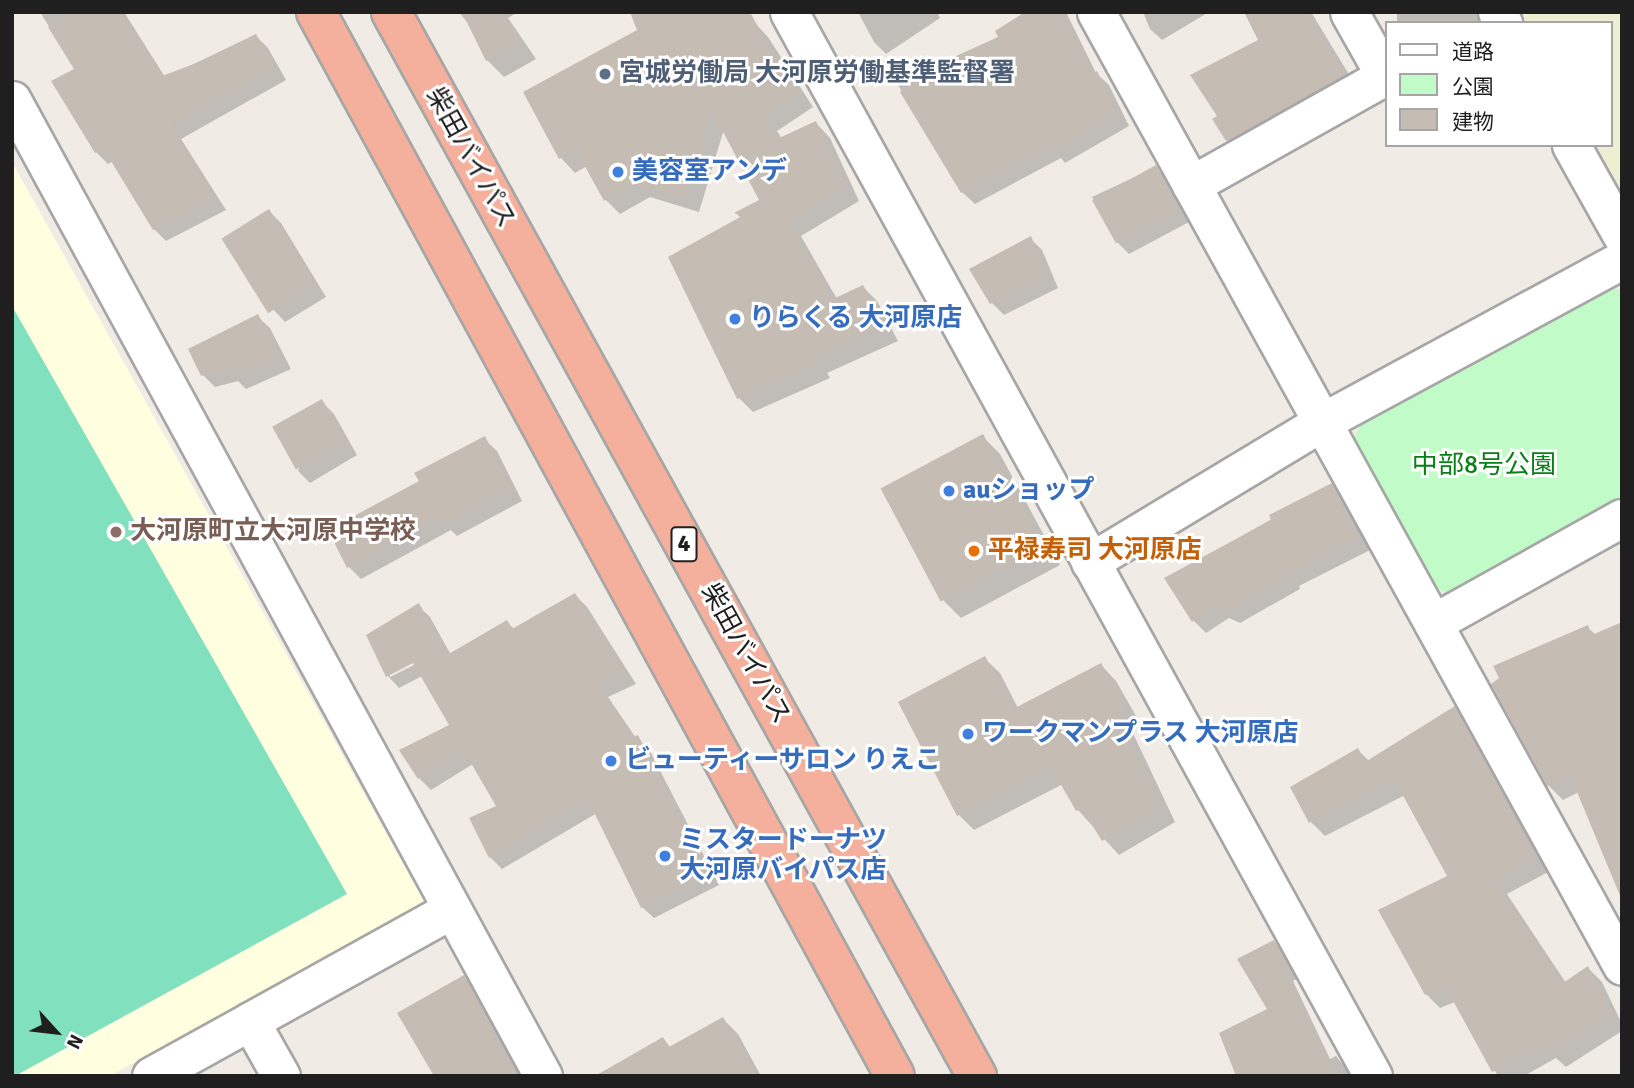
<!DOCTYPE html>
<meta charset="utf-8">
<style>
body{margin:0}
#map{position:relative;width:1634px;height:1088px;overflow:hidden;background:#f0ece5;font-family:Signika,"Noto Sans JP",sans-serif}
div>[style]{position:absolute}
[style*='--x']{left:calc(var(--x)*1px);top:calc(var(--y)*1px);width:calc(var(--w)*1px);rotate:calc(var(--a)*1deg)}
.education>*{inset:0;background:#ffffdf}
.farmland>*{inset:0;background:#ecefd0}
.park>*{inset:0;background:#c1fbc7}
.pitch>*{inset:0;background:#81e0bd}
.shadow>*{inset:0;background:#0003;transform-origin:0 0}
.building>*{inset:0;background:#c5bcb4;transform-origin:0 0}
.roads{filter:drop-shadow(2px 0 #a6a6a6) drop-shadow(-2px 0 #a6a6a6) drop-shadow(0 2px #a6a6a6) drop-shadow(0 -2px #a6a6a6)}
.minor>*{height:37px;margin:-18.5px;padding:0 18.5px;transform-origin:18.5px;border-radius:18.5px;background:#fff}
.trunk>*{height:38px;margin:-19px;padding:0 19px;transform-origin:19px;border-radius:19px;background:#f4b09c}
.dots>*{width:19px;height:19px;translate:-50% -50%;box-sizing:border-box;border:4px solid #fff;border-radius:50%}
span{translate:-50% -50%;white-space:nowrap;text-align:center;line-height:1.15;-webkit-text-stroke:6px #fff;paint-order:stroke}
.shield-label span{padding:2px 5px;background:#fff;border:2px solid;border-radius:5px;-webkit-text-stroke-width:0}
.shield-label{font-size:24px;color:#1f1f1f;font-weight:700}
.service-label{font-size:26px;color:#4e5e75;font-weight:700}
.left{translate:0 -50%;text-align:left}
.street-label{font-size:26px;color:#1f1f1f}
.shop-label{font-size:26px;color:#366cbe;font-weight:700}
.park-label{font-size:26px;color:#098015}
.education-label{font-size:26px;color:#785e54;font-weight:700}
.food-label{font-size:26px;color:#c56008;font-weight:700}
.frame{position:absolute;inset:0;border:14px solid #1f1f1f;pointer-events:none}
.legend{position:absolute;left:1385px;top:21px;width:228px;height:126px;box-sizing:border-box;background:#fff;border:2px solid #a5a5a5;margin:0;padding:9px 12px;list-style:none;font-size:21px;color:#1f1f1f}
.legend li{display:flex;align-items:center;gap:14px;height:35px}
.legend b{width:35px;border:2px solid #a5a5a5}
.north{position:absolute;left:21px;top:997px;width:70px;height:70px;-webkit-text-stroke:5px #fff;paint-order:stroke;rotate:117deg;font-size:19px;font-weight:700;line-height:28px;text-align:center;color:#1f1f1f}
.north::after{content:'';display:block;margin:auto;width:24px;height:32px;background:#1f1f1f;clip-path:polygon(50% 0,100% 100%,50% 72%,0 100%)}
</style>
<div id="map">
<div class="education">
<i style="clip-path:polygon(12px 162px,425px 903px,110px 1076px,12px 1076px)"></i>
</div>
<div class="farmland">
<i style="clip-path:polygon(1523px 12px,1622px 12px,1622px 191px,1596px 145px,1611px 145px,1611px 23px,1529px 23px)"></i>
</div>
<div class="park">
<i style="clip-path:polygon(1612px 288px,1622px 291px,1622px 499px,1452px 595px,1438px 589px,1354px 438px,1361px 424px)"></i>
</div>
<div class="pitch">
<i style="clip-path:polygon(12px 306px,347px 894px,15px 1076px,12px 1076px)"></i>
</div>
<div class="shadow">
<i style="clip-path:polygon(40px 12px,124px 12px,165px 77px,256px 36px,268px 48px,286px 80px,181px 139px,226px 210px,166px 241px,154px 229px,113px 161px,108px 164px,96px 152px,76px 70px)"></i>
<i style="clip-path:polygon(459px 12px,518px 12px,508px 18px,536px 59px,504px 77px,487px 60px,470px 26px)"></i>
<i style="clip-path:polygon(858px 12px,937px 12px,940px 18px,886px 54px,874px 42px)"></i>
<i style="clip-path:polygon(1028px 12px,1066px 12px,1096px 73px,1109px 85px,1129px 126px,1065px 163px,1061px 158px,975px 204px,962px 192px,898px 85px,1000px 38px)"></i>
<i style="clip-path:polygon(1143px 12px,1209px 12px,1162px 40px,1150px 29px)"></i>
<i style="clip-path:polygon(1246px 12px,1311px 12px,1356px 86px,1239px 152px,1227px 140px,1219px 117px,1260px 41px)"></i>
<i style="left:1397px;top:12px;width:87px;height:12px"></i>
<i style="clip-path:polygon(754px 22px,768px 37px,813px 107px,777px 131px,782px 139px,816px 123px,830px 138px,859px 201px,801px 236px,837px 299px,863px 287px,877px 301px,898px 341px,827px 373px,830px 378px,753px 412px,739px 398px,741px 218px,737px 214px,762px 201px,724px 129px,699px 212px,650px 197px,620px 214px,606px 200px,587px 166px,575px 173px,561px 158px,525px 93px)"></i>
<i style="clip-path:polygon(1156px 167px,1168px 180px,1191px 221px,1129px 254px,1117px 242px,1092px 197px)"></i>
<i style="clip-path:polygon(269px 211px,281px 223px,326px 297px,285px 322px,273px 309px,224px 237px)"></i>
<i style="clip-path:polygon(1030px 238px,1042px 250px,1058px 288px,1004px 315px,992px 303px)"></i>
<i style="clip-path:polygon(257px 316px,270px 328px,291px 369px,246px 389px,238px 381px,215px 387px,203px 375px)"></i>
<i style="clip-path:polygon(322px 402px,334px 414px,357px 455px,310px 483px,298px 471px)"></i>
<i style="clip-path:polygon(982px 436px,1000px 454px,1060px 565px,961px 618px,943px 600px)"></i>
<i style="clip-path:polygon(484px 439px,497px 451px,522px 501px,457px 536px,451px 530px,361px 579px,349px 567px,422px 482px)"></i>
<i style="clip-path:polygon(1331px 485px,1344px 497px,1372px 549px,1299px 586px,1300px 589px,1240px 623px,1229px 618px,1206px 633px,1194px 621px,1167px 579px)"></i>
<i style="clip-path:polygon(evenodd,575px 595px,587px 607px,636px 684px,608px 697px,636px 738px,649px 749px,719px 885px,654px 918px,642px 907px,597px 813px,502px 869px,490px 857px,498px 807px,473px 764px,431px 790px,419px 778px,451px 726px,422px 676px,399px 688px,388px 676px,418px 606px,430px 617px,451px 655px,507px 622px,514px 629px,575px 595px,420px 658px,422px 661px,390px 677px,390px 673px,420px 658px)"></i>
<i style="clip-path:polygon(1587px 627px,1596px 635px,1579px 792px,1563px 800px,1548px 785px)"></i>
<i style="clip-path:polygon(984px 658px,1000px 673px,1018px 708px,1101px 665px,1116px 681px,1140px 723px,1130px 727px,1175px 822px,1119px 855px,1078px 810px,1063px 784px,974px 830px,959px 815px)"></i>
<i style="clip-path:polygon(1454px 708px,1469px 722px,1550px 871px,1507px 894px,1566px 983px,1588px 968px,1602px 982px,1622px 1024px,1622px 1031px,1566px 1067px,1556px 1058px,1524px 1076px,1498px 1076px,1455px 1002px,1440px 1008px,1426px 994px,1450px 876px,1405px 795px,1325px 836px,1311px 822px,1293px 787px,1358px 750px,1369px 761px)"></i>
<i style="clip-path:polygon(1274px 942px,1286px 954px,1299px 978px,1293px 981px,1330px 1059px,1336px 1056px,1352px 1076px,1238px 1076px,1269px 1010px)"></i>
<i style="clip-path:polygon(464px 977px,481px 994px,524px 1076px,436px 1076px)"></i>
<i style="clip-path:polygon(723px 1019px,738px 1034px,761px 1076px,598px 1076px,663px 1039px,671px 1048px)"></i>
</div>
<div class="building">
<i style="clip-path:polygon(76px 12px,122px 12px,162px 76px,194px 64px,256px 34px,275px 67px,171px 126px,216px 198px,153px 230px,103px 148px,95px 153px,51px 81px,74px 69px,48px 27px)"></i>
<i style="clip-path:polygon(462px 12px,501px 12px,520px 41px,486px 61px)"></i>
<i style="clip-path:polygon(630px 12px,750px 12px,775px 58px,777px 57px,800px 92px,764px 116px,777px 139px,816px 121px,845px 187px,788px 222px,833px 299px,863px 285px,885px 326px,814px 358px,817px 363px,737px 399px,668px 257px,742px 216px,734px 213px,759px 200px,711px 109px,685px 199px,635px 183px,604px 201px,576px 150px,559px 159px,523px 92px,637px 30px)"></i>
<i style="clip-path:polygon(1025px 12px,1061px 12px,1092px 74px,1097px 71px,1117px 114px,1052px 152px,1049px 146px,961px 193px,900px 92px,954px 57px,998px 37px,995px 31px)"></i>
<i style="clip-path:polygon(1244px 12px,1305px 12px,1345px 74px,1226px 141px,1212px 119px,1217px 116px,1190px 75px,1258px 40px)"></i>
<i style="left:1156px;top:165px;width:49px;height:73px;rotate:61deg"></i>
<i style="left:269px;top:209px;width:88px;height:56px;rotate:58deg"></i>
<i style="clip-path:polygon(1031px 236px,1046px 276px,990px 304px,969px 269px)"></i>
<i style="clip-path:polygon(258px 314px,280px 357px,232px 378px,227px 368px,201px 376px,188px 349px)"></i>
<i style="left:322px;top:399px;width:49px;height:57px;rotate:61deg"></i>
<i style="left:983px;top:434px;width:128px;height:116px;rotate:62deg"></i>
<i style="clip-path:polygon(485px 436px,511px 488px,443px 525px,439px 517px,347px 568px,328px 530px,419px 481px,414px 473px)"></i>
<i style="clip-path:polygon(1332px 483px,1361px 536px,1288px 574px,1289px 576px,1227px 612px,1215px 606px,1192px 622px,1164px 578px,1271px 520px,1269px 515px)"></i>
<i style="clip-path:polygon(575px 593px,625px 671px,598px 685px,634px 737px,638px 735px,708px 873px,641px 908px,588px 800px,489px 858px,469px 818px,496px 806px,464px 751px,418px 779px,399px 750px,449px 725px,413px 663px,386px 677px,366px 635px,419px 603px,447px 655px,507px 620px,512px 629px)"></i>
<i style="clip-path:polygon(1622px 622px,1622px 898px,1621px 898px,1570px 775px,1547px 786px,1491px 684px,1499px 678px,1493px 666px,1588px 625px,1592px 635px)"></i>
<i style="clip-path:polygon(985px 656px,1013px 709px,1101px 663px,1126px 707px,1115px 712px,1161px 806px,1102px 841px,1082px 809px,1076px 811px,1051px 767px,957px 816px,898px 702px)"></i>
<i style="clip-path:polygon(1455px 706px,1537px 856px,1494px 880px,1563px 983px,1588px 966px,1611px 1015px,1551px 1054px,1544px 1043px,1492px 1072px,1445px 986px,1425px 995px,1378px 910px,1447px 876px,1394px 779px,1309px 823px,1290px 787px,1358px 748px,1365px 762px)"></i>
<i style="clip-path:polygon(1274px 940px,1289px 966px,1283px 970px,1334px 1076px,1236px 1076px,1219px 1033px,1267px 1009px,1237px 959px)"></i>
<i style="clip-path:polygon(464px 975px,480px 1004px,518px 1076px,434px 1076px,397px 1013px)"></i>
<i style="clip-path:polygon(723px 1017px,756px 1076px,595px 1076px,663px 1037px,669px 1047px)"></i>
</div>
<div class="roads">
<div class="minor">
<i style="--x:789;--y:12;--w:1214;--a:61.24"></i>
<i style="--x:1096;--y:12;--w:1089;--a:61.13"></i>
<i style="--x:1497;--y:12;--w:13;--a:61"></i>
<i style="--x:12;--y:100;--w:1111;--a:61.45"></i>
<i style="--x:1571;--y:145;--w:104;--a:60.7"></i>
<i style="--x:1191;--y:185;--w:223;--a:-29.3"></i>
<i style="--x:1385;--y:76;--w:73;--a:-119.4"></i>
<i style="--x:1090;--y:562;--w:271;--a:-31.1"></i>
<i style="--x:1322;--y:422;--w:341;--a:-28.4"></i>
<i style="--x:1433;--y:623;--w:216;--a:-29.1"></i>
<i style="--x:250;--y:1021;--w:63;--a:60.6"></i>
<i style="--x:151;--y:1076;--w:343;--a:-29"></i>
</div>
<div class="trunk">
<i style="--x:316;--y:12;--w:1211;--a:61.45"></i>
<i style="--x:391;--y:12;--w:1215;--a:61.16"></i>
</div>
</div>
<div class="dots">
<i style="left:605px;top:74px;background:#5c6f8a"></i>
<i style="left:618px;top:172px;background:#3f7fe0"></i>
<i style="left:735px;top:319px;background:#3f7fe0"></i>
<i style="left:949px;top:491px;background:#3f7fe0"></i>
<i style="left:116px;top:532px;background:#8d6e63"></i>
<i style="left:974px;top:551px;background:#e8710a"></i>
<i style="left:968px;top:734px;background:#3f7fe0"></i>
<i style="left:611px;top:761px;background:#3f7fe0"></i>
<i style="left:665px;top:856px;background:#3f7fe0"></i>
</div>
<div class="shield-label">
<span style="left:684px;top:544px">4</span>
</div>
<div class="service-label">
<span class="left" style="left:619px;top:74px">宮城労働局 大河原労働基準監督署</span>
</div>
<div class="street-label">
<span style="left:470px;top:158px;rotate:61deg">柴田バイパス</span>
<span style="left:745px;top:654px;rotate:61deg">柴田バイパス</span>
</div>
<div class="shop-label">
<span class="left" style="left:632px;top:172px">美容室アンデ</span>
<span class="left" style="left:749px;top:319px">りらくる 大河原店</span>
<span class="left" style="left:963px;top:491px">auショップ</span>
<span class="left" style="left:982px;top:734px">ワークマンプラス 大河原店</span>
<span class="left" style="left:625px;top:761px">ビューティーサロン りえこ</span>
<span class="left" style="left:679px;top:856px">ミスタードーナツ<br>大河原バイパス店</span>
</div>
<div class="park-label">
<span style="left:1484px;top:466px">中部8号公園</span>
</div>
<div class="education-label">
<span class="left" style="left:130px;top:532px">大河原町立大河原中学校</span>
</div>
<div class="food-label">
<span class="left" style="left:988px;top:551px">平禄寿司 大河原店</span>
</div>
<div class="frame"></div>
<ul class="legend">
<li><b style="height:9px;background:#fff"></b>道路</li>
<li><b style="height:19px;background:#c1fbc7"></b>公園</li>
<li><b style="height:19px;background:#c5bcb4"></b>建物</li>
</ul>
<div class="north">N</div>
</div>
